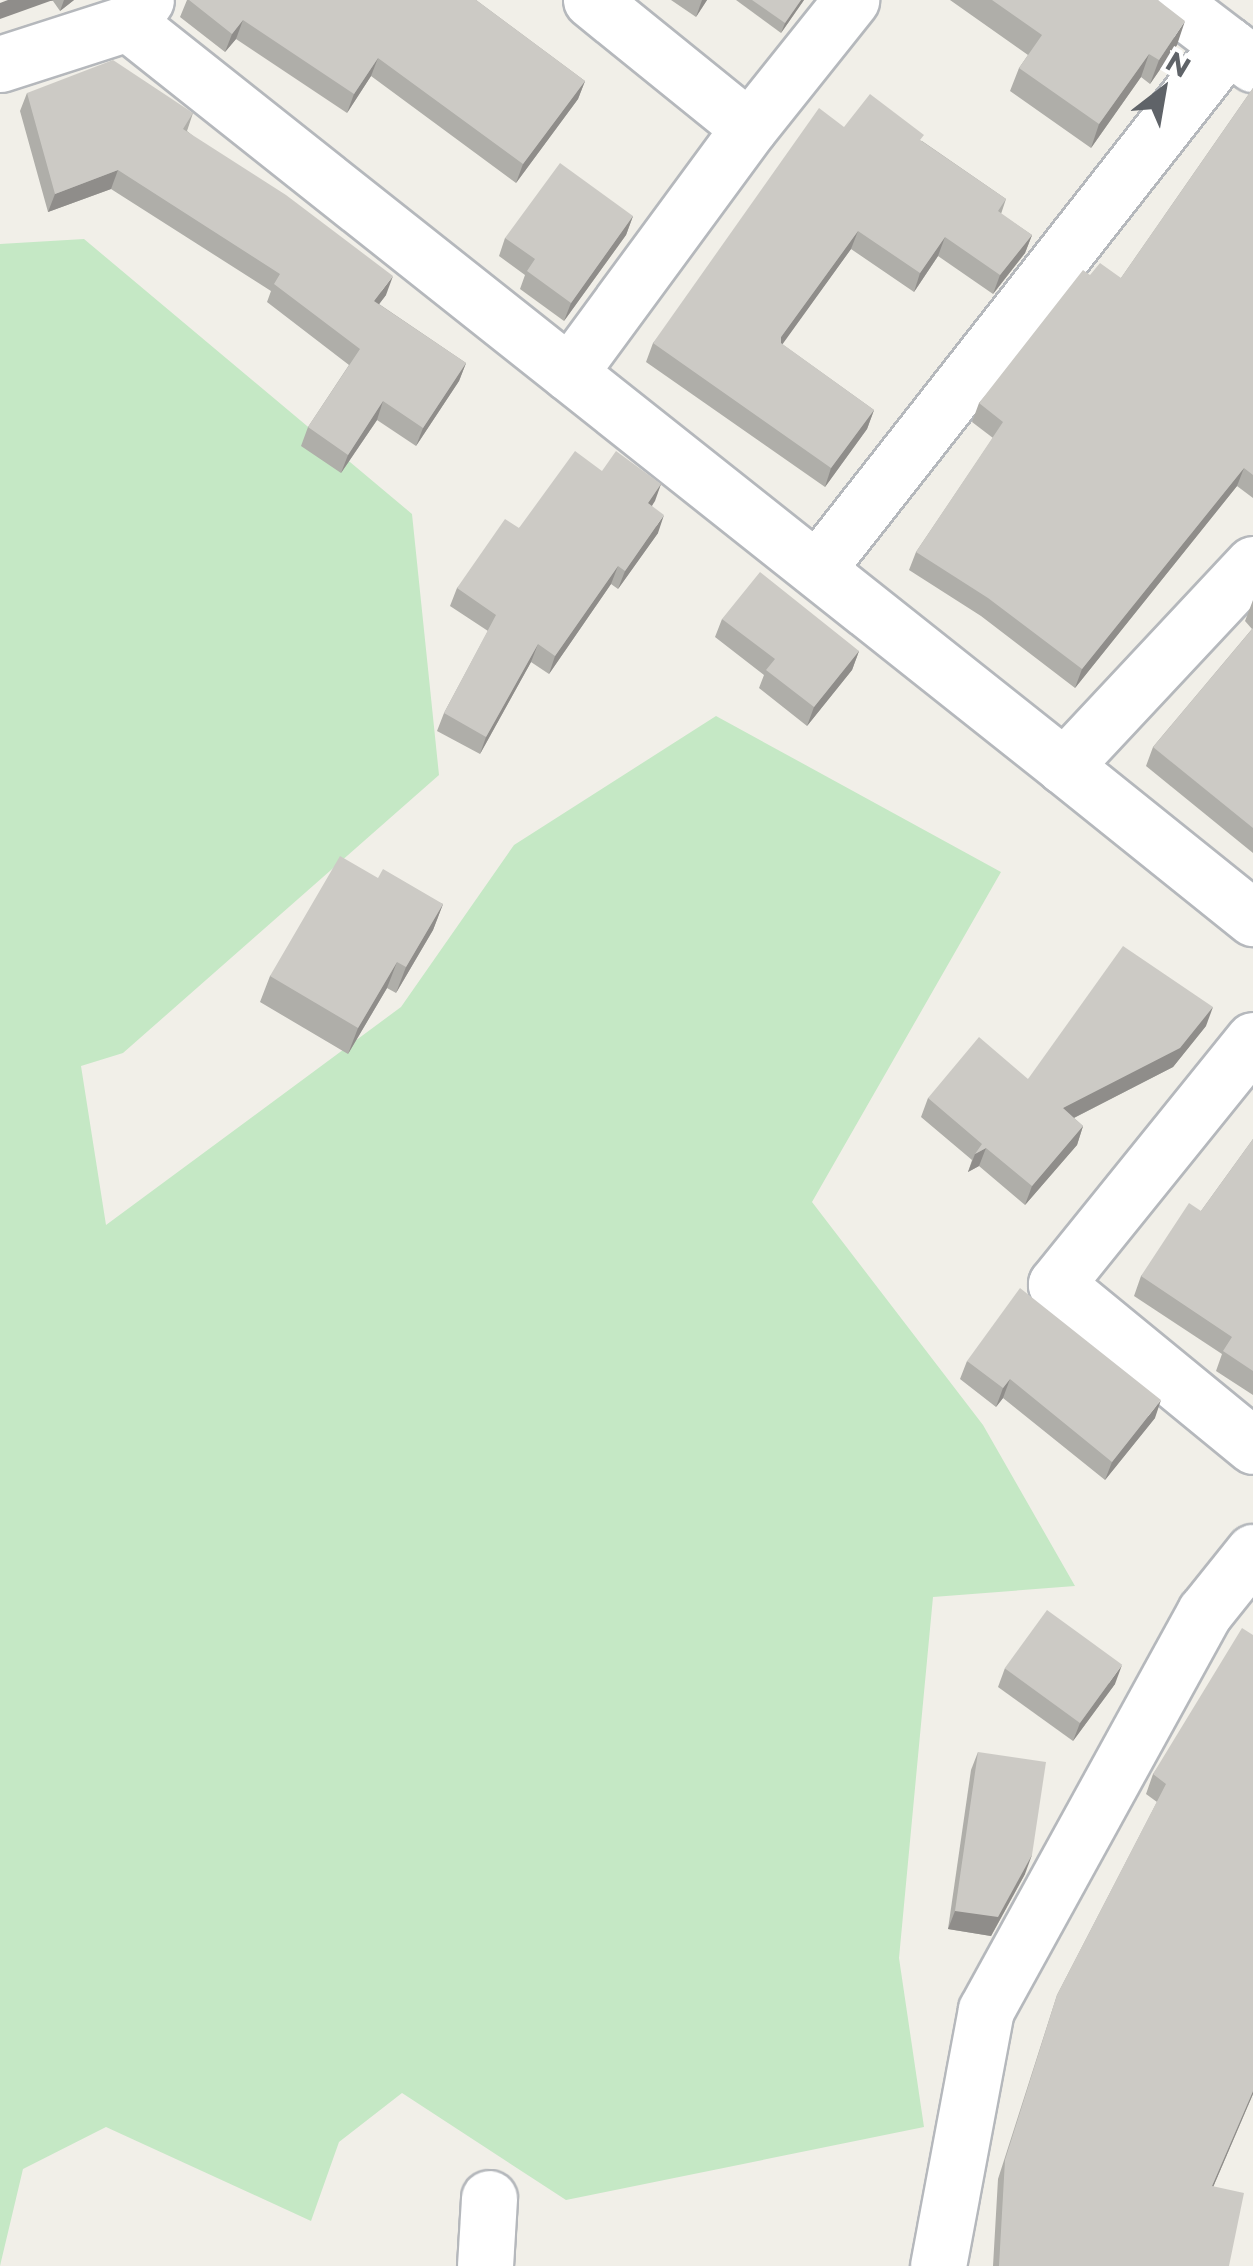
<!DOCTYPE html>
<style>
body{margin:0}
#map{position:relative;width:1253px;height:2266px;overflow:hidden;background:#f1efe8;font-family:Montserrat,sans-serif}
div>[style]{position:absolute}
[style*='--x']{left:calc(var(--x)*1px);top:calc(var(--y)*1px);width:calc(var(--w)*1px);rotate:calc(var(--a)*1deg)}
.green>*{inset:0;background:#c5e8c5}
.roads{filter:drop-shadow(2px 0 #b5b8bc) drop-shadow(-2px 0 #b5b8bc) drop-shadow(0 2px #b5b8bc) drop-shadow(0 -2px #b5b8bc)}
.minor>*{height:55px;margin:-27.5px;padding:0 27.5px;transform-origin:27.5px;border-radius:27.5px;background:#fff}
.wall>*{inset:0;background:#afaea9}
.shaded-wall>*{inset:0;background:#8f8d8a}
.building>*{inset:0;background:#cccac5;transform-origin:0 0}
span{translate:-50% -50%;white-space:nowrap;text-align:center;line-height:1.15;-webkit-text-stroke:10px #fff;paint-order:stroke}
.north{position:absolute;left:1113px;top:40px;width:100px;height:100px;-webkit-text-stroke:8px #fff;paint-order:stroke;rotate:31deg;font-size:28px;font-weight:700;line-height:40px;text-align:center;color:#5f6368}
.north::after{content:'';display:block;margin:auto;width:35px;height:45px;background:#5f6368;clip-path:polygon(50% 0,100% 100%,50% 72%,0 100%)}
</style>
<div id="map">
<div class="green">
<i style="clip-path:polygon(84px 239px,412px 514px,439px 775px,123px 1053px,81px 1066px,106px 1225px,401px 1007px,514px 845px,716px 716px,1001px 872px,812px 1202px,983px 1425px,1075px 1586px,933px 1597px,899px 1958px,924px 2127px,566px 2200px,402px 2093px,339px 2142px,311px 2221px,106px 2127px,23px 2169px,0 2266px,0 244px)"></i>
</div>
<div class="roads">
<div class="minor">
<i style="--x:591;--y:0;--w:203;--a:39"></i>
<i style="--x:749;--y:128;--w:164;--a:-51.4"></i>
<i style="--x:1169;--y:0;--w:106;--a:37.3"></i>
<i style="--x:128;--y:23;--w:1195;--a:38.44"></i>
<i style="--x:0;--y:64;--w:134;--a:-17.8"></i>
<i style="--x:128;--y:23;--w:29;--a:-52"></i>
<i style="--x:569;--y:373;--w:304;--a:-53.7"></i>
<i style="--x:1253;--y:564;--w:277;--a:133.1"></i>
<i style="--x:1064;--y:766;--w:243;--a:38.8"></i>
<i style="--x:817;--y:569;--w:666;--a:-51.89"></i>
<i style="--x:1253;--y:1040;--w:314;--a:128.9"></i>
<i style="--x:1056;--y:1284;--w:255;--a:39.4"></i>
<i style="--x:485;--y:2266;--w:68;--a:-86.6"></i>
<i style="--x:938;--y:2266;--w:260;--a:-79.4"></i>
<i style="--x:986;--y:2010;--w:454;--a:-61.2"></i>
<i style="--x:1205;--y:1612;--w:77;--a:-51.3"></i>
</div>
</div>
<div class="wall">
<i style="clip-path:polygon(0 0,74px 0,60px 11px,53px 1px)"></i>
<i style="clip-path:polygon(187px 0,476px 0,585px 81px,578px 99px,516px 183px,371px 76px,347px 113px,236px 39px,225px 52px,180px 17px)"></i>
<i style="clip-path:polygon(671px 0,707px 0,696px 17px)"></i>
<i style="clip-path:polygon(736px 0,804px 0,781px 33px)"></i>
<i style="clip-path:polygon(950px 0,1158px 0,1177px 45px,1150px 84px,1141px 77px,1091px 148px,1010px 91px,1019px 68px,1028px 55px)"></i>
<i style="clip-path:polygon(1253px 88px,1253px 498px,1237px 486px,1075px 688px,981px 616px,909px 570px,916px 552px,993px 438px,972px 422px,979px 403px,1090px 275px,1121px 278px)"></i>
<i style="clip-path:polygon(27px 93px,193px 113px,187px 131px,386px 295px,379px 304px,466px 363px,459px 381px,416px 446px,377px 420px,341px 473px,301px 446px,308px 427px,349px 365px,267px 302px,271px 291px,111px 189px,48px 212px,20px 111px)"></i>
<i style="clip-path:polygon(844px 127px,922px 141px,1006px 199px,1001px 214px,1032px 235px,1025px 253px,993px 294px,938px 256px,914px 292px,851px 249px,782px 344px,874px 410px,867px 429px,825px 487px,646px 362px,653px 343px)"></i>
<i style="clip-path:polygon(633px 216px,626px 235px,564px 321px,520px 289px,525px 275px,499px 256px,505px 238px)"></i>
<i style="clip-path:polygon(602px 471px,661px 484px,652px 506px,658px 533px,618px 589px,611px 584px,549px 674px,531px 662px,480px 754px,437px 731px,444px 713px,488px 631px,450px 606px,457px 588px,519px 528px)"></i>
<i style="clip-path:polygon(1253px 600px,1253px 853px,1146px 766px,1153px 747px,1252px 629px,1245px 621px)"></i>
<i style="clip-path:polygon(722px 619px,859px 651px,852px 670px,807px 726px,759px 688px,764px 675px,715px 637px)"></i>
<i style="clip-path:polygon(378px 878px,443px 904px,433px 930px,396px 993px,387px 988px,348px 1054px,260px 1002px,270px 976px)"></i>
<i style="clip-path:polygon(1206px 1026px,1173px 1067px,1074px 1118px,1083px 1126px,1077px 1145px,1025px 1205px,979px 1166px,968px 1172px,972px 1160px,921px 1117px,928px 1098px,1028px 1079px)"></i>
<i style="clip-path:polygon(1253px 1139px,1253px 1395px,1216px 1371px,1222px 1354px,1134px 1296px,1141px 1276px,1201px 1211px)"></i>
<i style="clip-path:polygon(967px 1361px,1155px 1418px,1105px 1480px,1003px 1398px,996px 1407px,960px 1379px)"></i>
<i style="clip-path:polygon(1253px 1635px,1253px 2094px,1213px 2187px,1229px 2266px,993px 2266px,998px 2179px,1057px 1995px,1157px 1802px,1146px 1794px,1153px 1774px)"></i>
<i style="clip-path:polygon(1005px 1668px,1115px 1684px,1073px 1741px,998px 1687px)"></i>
<i style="clip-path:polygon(978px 1752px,1025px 1874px,991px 1936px,948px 1929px,971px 1770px)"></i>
</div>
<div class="shaded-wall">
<i style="clip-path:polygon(8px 0,53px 0,0 19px,0 3px)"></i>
<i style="clip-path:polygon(64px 0,74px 0,60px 11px)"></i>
<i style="clip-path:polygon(702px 0,707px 0,696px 17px)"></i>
<i style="clip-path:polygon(801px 0,804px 0,781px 33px,785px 23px)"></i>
<i style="clip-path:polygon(243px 20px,236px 39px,225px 52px,232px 34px)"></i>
<i style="clip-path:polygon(1185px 21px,1177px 45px,1150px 84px,1159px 60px)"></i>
<i style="clip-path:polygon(1149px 54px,1141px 77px,1091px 148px,1099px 124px)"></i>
<i style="clip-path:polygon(378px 58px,371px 76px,347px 113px,354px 94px)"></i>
<i style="clip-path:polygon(585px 81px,578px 99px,516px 183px,523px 164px)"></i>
<i style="clip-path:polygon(118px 170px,111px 189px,48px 212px,55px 194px)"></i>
<i style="clip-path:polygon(633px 216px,626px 235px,564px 321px,571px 303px)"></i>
<i style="clip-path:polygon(858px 231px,851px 249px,774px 356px,781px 337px)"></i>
<i style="clip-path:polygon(1032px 235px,1025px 253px,993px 294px,1000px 275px)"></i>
<i style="clip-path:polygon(945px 237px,938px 256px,914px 292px,920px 273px)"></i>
<i style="clip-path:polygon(393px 276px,386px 295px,367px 320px,374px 301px)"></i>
<i style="clip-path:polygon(466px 363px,459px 381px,416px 446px,423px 428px)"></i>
<i style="clip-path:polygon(383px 401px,377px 420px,341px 473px,348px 455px)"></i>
<i style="clip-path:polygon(874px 410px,867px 429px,825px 487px,831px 468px)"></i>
<i style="clip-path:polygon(1244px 468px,1237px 486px,1075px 688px,1082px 669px)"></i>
<i style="clip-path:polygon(661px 484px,655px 501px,642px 521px,648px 503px)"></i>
<i style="clip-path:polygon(664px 515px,658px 533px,618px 589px,625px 571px)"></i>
<i style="clip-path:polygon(618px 566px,611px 584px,549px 674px,555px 656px)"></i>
<i style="clip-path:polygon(538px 644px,531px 662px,480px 754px,486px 737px)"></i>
<i style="clip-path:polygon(859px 651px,852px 670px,807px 726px,814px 707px)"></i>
<i style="clip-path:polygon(443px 904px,433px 930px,396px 993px,406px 967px)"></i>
<i style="clip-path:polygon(397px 962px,387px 988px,348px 1054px,358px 1028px)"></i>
<i style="clip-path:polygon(1213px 1007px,1206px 1026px,1173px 1067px,1056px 1127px,1063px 1108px)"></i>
<i style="clip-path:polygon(1083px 1126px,1077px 1145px,1025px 1205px,1032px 1186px)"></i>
<i style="clip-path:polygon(986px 1148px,979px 1166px,968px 1172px,975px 1154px)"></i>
<i style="clip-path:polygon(1010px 1379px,1003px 1398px,996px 1407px,1003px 1388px)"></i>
<i style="clip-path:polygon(1161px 1400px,1155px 1418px,1105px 1480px,1112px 1462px)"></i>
<i style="clip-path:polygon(1122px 1665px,1115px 1684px,1073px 1741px,1080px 1723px)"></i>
<i style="clip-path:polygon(1032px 1855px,1025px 1874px,991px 1936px,948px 1929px,955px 1911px)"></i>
<i style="clip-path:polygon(1253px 2091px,1253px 2094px,1205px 2206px,1212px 2186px)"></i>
</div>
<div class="building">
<i style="clip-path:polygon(189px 0,476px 0,585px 81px,523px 164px,378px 58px,354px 94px,243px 20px,232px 34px)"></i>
<i style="clip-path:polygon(752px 0,801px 0,785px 23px)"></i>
<i style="clip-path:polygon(992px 0,1158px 0,1185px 21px,1159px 60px,1149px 54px,1099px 124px,1019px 68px,1042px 35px)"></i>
<i style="clip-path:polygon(113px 60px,193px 113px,183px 129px,286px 195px,393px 276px,374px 301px,466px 363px,423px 428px,383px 401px,348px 455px,308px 427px,360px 349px,274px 284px,280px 274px,118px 170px,55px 194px,27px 93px)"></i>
<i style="clip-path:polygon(1253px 88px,1253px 475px,1244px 468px,1082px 669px,988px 598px,916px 552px,1003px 422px,979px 403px,1083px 270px,1090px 275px,1100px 263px,1121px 278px)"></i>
<i style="clip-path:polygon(870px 94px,924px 135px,920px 140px,1006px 199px,998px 211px,1032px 235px,1000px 275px,945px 237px,920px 273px,858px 231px,781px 337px,781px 343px,874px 410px,831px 468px,653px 343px,819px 108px,844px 127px)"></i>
<i style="clip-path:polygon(560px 163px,633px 216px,571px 303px,527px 271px,535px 259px,505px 238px)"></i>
<i style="clip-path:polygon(575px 451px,602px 471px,616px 451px,661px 484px,648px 503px,664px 515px,625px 571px,618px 566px,555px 656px,538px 644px,486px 737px,444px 713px,496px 615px,457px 588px,505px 519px,519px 528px)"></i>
<i style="clip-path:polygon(760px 572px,859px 651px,814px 707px,766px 670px,775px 659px,722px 619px)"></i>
<i style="clip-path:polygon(1253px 628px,1253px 828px,1153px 747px)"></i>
<i style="clip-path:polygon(340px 856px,378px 878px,383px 869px,443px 904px,406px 967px,397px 962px,358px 1028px,270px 976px)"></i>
<i style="clip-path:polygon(1123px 946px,1213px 1007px,1180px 1048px,1063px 1108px,1083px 1126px,1032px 1186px,986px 1148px,975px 1154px,982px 1144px,928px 1098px,979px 1037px,1028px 1079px)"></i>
<i style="clip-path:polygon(1253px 1139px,1253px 1371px,1223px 1351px,1232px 1337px,1141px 1276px,1189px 1203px,1201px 1211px)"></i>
<i style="clip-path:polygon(1020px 1288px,1161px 1400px,1112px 1462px,1010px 1379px,1003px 1388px,967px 1361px)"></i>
<i style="left:1047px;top:1610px;width:93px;height:72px;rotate:36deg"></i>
<i style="clip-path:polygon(1242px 1628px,1253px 1635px,1253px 2091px,1212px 2186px,1244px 2193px,1229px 2266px,999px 2266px,1005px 2160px,1057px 1995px,1166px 1784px,1153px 1774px)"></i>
<i style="clip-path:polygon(978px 1752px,1046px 1762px,1032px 1855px,998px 1917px,955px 1911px)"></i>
</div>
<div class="north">N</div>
</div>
